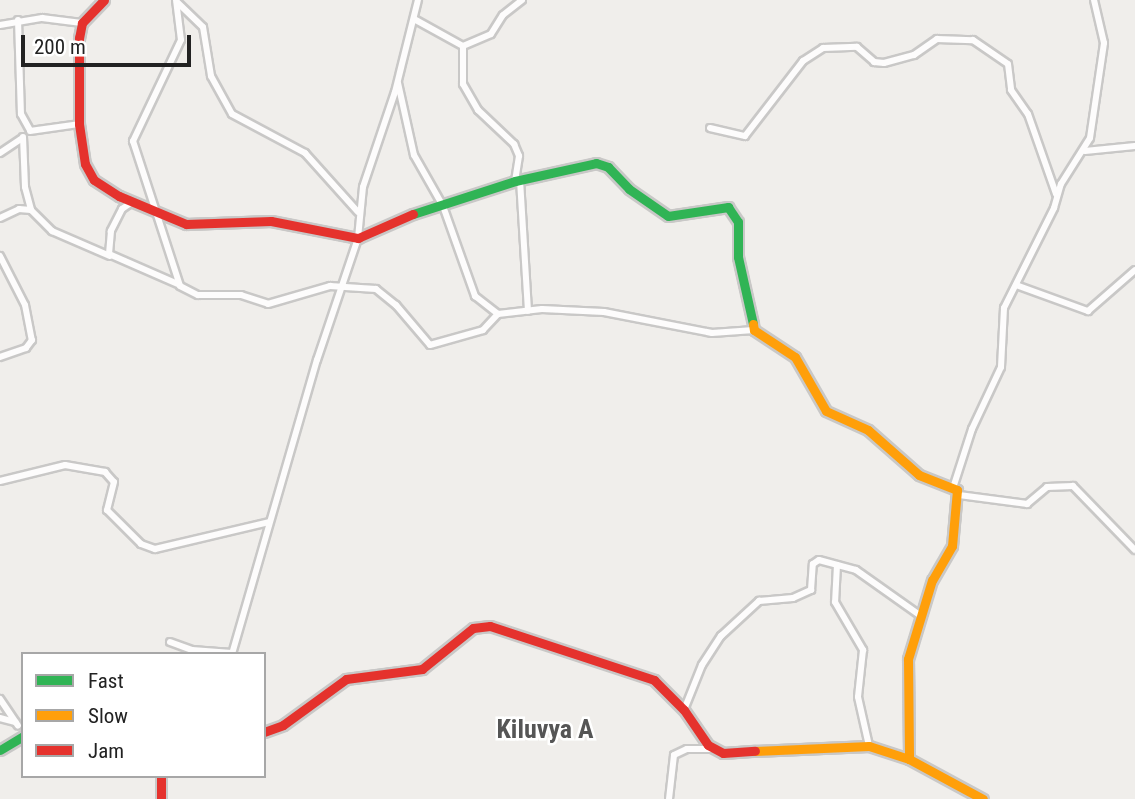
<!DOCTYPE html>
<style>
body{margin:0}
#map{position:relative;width:1135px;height:799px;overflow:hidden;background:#f0eeeb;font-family:"Roboto Condensed",sans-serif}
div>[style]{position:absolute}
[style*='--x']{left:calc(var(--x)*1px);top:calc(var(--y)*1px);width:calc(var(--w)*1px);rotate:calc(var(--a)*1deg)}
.roads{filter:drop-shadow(2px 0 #c9c8c7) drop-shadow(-2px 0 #c9c8c7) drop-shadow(0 2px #c9c8c7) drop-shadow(0 -2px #c9c8c7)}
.street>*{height:6px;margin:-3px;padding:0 3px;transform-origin:3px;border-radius:3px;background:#fdfcfc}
.fast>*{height:9px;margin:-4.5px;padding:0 4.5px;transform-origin:4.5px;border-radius:4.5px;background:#30b455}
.slow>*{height:9px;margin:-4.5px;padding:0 4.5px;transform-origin:4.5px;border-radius:4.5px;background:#ff9f0a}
.jam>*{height:9px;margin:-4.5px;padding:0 4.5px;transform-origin:4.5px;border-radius:4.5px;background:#e5322d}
span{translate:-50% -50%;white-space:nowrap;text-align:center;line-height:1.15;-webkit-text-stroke:5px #fff;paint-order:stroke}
.quarter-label{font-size:26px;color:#555;font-weight:700}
.legend{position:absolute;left:21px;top:652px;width:245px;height:126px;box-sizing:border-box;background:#fff;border:2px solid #a7a7a7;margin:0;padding:9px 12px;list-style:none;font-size:21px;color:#222}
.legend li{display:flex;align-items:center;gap:14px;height:35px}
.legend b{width:35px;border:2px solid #a7a7a7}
.scale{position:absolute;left:21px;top:35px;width:170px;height:32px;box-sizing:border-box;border:4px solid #222;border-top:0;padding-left:9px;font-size:21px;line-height:24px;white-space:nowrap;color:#222;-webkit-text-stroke:5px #fff;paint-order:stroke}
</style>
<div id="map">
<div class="roads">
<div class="street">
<i style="--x:176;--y:0;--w:40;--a:82.9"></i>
<i style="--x:181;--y:40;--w:112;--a:115.4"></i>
<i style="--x:133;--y:141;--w:152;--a:72"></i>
<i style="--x:180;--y:286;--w:20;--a:27"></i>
<i style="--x:198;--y:295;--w:43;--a:0"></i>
<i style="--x:241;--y:295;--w:28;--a:18"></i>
<i style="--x:268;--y:304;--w:65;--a:-16.2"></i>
<i style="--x:330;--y:286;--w:46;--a:3.7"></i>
<i style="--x:376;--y:289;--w:26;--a:39"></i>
<i style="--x:396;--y:305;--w:52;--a:49.6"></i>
<i style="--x:430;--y:345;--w:55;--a:-15.8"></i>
<i style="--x:483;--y:330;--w:22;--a:-47"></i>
<i style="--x:498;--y:314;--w:44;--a:-6.5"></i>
<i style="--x:542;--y:309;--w:62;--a:2.8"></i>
<i style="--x:604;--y:312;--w:110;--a:11"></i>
<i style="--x:712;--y:333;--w:42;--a:-4.1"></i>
<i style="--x:177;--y:2;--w:36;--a:44"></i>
<i style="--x:203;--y:27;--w:50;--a:80.7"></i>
<i style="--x:211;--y:76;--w:43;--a:61.1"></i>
<i style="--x:232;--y:114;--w:83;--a:28.1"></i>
<i style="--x:305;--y:153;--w:79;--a:48.1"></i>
<i style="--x:414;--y:19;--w:56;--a:28.9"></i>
<i style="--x:463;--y:46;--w:30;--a:-23"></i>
<i style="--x:491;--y:34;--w:22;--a:-58"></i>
<i style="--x:503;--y:15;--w:24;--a:-38"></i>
<i style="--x:18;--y:20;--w:94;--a:88.2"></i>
<i style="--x:21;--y:114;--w:18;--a:61"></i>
<i style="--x:0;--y:25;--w:43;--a:-9.5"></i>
<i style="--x:42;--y:18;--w:40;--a:7.1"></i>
<i style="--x:463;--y:46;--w:38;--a:90"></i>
<i style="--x:463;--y:84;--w:30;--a:60"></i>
<i style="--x:478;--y:110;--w:50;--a:43.4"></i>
<i style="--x:514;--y:144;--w:13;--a:67"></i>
<i style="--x:519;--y:156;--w:25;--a:99"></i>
<i style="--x:398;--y:83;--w:74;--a:77.5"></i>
<i style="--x:414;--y:155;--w:59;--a:60.4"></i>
<i style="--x:443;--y:206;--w:96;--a:70.4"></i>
<i style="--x:475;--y:296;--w:29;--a:38"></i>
<i style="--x:710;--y:128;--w:36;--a:13"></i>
<i style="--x:745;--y:136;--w:95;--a:-52.3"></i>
<i style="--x:803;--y:61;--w:24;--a:-33"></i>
<i style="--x:823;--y:48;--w:34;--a:-2"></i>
<i style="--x:857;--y:47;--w:23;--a:41"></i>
<i style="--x:874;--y:62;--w:10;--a:6"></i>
<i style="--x:884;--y:63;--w:31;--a:-15"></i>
<i style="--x:914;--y:55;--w:28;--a:-35"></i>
<i style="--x:937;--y:39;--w:36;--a:2"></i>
<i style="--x:973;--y:40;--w:42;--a:34.4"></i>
<i style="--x:1008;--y:64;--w:26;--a:83"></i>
<i style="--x:1011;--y:90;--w:29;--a:55"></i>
<i style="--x:1028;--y:114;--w:85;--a:70.7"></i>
<i style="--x:30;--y:131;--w:49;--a:-8.1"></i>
<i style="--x:23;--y:137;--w:50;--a:87.7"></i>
<i style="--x:25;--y:187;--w:24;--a:75"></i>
<i style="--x:31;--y:210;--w:30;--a:45"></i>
<i style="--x:52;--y:231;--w:63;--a:23.3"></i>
<i style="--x:1085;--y:151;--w:50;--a:-5.7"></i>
<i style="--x:0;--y:153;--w:27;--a:-34"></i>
<i style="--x:520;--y:180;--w:131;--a:86.5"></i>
<i style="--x:132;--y:202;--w:12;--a:145"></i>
<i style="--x:122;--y:209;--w:25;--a:117"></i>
<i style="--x:111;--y:231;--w:23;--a:95"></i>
<i style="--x:109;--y:254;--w:75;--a:23.5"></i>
<i style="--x:0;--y:218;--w:21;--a:-25"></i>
<i style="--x:19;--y:209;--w:12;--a:5"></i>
<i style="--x:0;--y:256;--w:55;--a:63"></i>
<i style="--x:25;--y:305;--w:36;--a:79"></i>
<i style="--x:32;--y:340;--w:10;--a:127"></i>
<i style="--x:26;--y:348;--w:28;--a:161"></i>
<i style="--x:1016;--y:285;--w:77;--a:19.9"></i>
<i style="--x:1088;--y:311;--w:62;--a:-41.1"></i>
<i style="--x:0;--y:481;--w:67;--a:-13.8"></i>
<i style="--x:65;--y:465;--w:41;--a:9.9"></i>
<i style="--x:105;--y:472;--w:13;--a:48"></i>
<i style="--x:114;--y:482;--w:29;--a:104"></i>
<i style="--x:107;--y:510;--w:48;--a:45"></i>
<i style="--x:141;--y:544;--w:15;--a:20"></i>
<i style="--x:155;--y:549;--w:117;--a:-13.3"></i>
<i style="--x:954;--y:485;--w:59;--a:-72.2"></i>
<i style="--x:972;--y:429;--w:68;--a:-64.9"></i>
<i style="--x:1001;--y:367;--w:59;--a:-87.1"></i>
<i style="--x:1004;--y:308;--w:112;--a:-63.4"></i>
<i style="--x:1054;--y:208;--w:25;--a:-74"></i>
<i style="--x:1061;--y:184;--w:54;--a:-57.8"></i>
<i style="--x:1090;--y:138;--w:96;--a:-81.6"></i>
<i style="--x:1104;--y:43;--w:44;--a:-103.1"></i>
<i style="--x:959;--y:495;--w:69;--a:7.5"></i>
<i style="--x:1027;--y:504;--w:26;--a:-40"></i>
<i style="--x:1047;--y:487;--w:26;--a:-2"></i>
<i style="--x:1073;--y:486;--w:89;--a:45.9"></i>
<i style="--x:837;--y:565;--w:37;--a:93"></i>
<i style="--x:835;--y:602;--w:56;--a:59.7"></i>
<i style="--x:863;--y:650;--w:47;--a:96.1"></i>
<i style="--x:858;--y:697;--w:50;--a:77.3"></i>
<i style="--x:170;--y:642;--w:23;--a:20"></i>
<i style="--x:192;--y:650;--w:40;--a:4.3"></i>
<i style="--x:232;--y:654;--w:306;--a:-73.9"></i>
<i style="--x:317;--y:360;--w:129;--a:-71.4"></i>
<i style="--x:358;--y:238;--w:51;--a:-84.4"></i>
<i style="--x:363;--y:187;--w:100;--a:-71.4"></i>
<i style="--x:395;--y:92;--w:95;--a:-76"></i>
<i style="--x:0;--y:699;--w:32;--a:56"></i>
<i style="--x:684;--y:710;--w:48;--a:-68.2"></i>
<i style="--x:702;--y:665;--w:35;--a:-57"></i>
<i style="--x:721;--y:636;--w:52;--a:-42.6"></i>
<i style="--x:759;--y:601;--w:34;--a:-5"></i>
<i style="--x:793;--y:598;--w:20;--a:-24"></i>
<i style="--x:811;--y:590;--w:26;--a:-86"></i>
<i style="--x:813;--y:564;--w:7;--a:-34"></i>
<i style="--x:819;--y:560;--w:38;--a:15"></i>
<i style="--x:856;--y:570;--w:80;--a:35.3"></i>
<i style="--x:0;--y:718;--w:16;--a:15"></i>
<i style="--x:669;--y:799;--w:44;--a:-83.5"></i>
<i style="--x:674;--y:755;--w:14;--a:-25"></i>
<i style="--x:687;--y:749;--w:27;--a:0"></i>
</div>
<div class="fast">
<i style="--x:413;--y:214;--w:107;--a:-17.9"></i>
<i style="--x:515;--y:181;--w:83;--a:-12.5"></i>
<i style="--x:596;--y:163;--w:13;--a:18"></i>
<i style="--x:608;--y:167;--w:30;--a:46"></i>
<i style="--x:629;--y:189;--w:47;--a:34.7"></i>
<i style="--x:668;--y:216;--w:61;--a:-8.5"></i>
<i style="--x:728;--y:207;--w:18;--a:56"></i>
<i style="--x:738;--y:222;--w:35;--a:90"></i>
<i style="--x:738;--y:257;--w:69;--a:77.4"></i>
<i style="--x:0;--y:750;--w:27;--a:-31"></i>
</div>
<div class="slow">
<i style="--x:753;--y:324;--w:6;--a:81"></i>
<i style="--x:754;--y:330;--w:49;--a:33.4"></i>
<i style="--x:795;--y:357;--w:62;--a:60.1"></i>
<i style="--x:826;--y:411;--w:46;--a:24.3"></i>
<i style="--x:868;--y:430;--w:68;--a:41.4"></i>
<i style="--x:919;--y:475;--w:41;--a:21.5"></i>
<i style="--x:957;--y:490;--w:56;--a:95.1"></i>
<i style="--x:952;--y:546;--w:39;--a:120"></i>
<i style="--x:932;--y:580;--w:83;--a:106.9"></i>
<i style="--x:908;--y:659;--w:100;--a:89.4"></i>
<i style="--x:755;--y:751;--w:114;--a:-2.5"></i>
<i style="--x:869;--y:746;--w:42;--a:18"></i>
<i style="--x:909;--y:759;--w:84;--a:28.4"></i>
</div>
<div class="jam">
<i style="--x:104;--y:0;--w:32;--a:134"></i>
<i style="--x:82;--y:23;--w:15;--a:101"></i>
<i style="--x:79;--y:38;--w:86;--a:90"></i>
<i style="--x:79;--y:124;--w:40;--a:81.5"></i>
<i style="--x:85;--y:164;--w:18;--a:61"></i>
<i style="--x:94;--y:180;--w:30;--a:33"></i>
<i style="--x:119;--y:196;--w:73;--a:22.7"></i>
<i style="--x:186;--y:224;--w:85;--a:-2"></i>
<i style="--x:271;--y:221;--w:89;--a:11.1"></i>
<i style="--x:358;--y:238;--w:60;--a:-23.6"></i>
<i style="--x:264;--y:732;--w:20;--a:-20"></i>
<i style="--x:283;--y:725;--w:78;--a:-36.1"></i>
<i style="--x:346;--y:679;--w:77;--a:-7.5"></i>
<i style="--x:422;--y:669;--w:65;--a:-38.8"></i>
<i style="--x:473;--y:628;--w:17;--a:-7"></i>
<i style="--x:490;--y:626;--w:173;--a:18.2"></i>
<i style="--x:654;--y:680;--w:42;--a:45"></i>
<i style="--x:684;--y:710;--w:42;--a:55.6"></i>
<i style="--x:708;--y:745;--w:17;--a:28"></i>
<i style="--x:723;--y:753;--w:32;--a:-4"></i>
<i style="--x:161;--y:776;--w:23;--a:90"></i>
</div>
</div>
<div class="quarter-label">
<span style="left:545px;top:730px">Kiluvya A</span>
</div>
<ul class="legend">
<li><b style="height:9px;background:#30b455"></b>Fast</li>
<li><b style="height:9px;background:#ff9f0a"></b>Slow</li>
<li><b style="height:9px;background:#e5322d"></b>Jam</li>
</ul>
<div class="scale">200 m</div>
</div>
